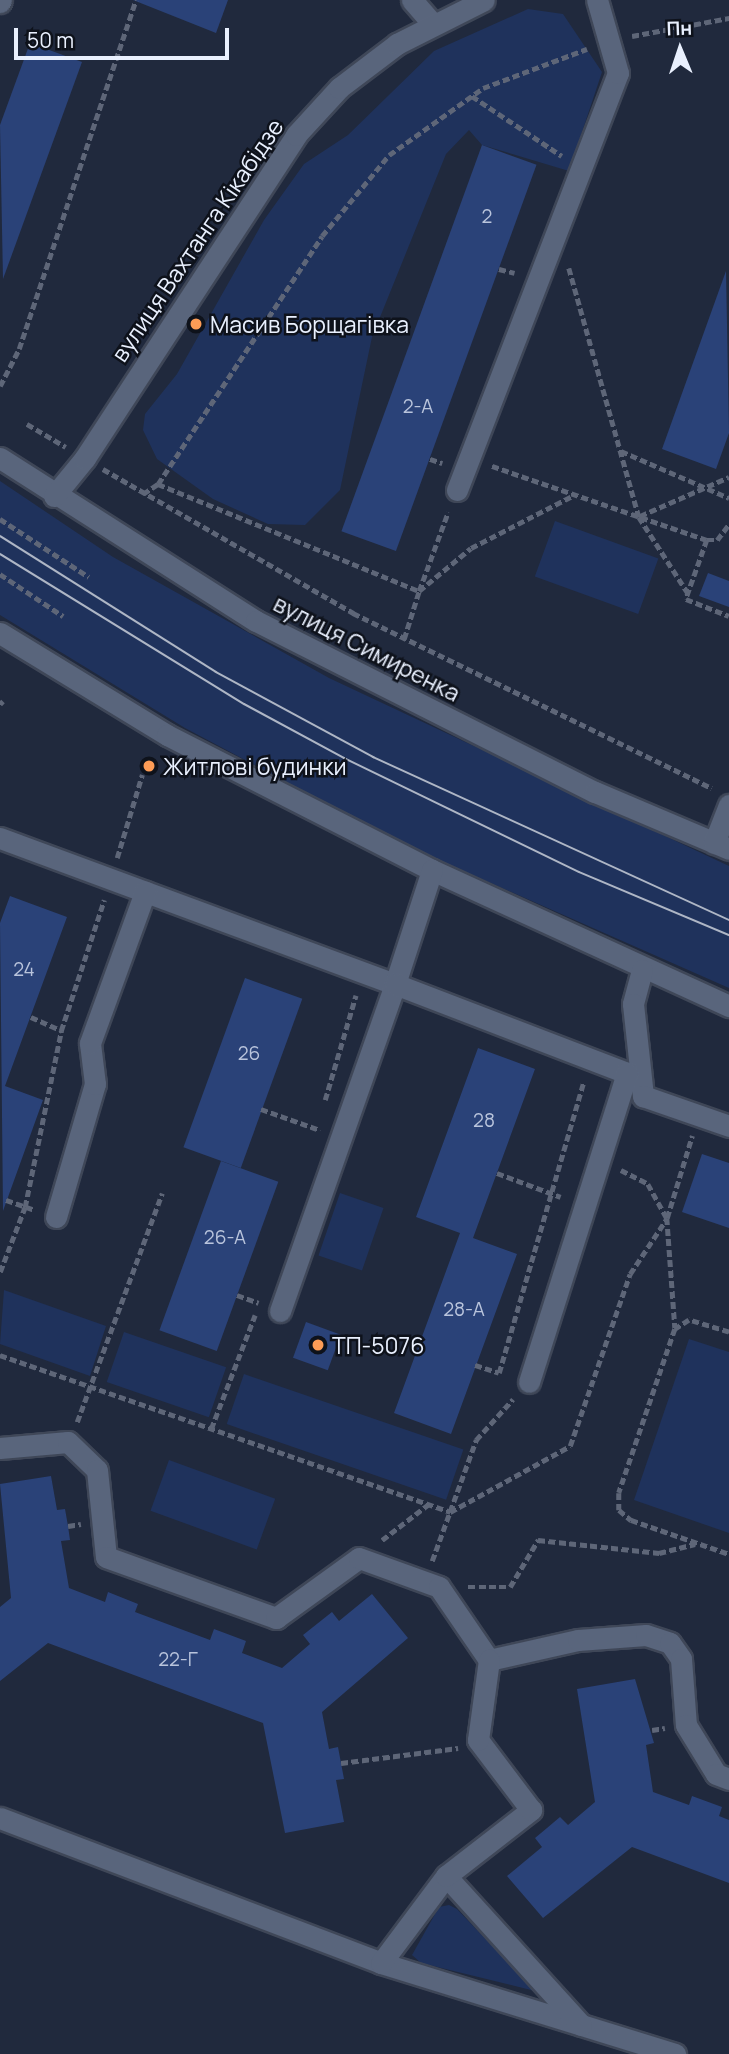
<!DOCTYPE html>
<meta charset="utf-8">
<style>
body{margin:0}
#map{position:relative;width:729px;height:2054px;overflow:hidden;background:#20293d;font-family:Manrope,sans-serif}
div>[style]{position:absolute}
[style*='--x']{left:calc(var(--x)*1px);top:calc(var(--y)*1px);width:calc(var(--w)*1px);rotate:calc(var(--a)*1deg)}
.green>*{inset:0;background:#1f325c;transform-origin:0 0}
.building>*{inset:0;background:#2a4278;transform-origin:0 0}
.path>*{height:4.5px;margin-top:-2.25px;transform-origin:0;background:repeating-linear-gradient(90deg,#5e6678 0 7px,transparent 0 10.5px)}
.roads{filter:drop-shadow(2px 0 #3f4758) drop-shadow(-2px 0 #3f4758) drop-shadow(0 2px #3f4758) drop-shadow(0 -2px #3f4758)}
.minor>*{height:21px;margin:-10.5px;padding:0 10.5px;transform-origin:10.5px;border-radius:10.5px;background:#59657c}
.tram>*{height:2px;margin:-1px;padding:0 1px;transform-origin:1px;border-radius:1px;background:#aeb6c5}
.dots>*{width:19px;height:19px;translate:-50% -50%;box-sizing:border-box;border:4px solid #0e121b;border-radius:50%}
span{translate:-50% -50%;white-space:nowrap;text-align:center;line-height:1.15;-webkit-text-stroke:5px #0e121b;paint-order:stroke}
.number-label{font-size:19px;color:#b9c4dc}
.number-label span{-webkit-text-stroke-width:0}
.street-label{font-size:23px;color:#e9f0fe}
.poi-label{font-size:23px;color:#e9f0fe}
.left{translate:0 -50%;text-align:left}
.north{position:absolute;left:645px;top:14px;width:70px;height:70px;-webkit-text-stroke:5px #0e121b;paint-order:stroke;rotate:358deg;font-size:19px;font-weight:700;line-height:28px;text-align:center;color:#e9f0fe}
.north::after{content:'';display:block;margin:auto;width:24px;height:32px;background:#e9f0fe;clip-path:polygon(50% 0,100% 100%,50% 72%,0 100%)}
.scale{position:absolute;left:14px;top:28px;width:215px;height:32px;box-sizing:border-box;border:4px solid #e9f0fe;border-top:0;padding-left:9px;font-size:21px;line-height:24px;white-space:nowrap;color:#e9f0fe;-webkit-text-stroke:5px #0e121b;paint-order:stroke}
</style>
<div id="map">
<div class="green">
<i style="clip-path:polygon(528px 9px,563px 14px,602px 72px,569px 171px,482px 145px,469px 130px,446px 154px,372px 337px,340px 490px,305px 525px,268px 524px,213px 499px,157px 459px,143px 430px,145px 414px,177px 374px,264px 220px,304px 164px,348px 135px,434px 51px)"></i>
<i style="clip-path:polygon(0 481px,113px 557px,329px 678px,729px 866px,729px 988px,409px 847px,185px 728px,0 615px)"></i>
<i style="left:555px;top:521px;width:110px;height:59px;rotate:20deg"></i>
<i style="left:340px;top:1193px;width:46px;height:66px;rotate:19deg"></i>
<i style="clip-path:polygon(4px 1290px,106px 1326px,90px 1376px,0 1344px)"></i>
<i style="left:124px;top:1332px;width:108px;height:53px;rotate:19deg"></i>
<i style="clip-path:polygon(689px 1339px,729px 1352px,729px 1533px,634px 1500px)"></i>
<i style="left:244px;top:1374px;width:232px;height:53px;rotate:19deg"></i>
<i style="left:169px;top:1460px;width:113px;height:54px;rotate:20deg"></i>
<i style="clip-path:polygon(449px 1905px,457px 1909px,535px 1991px,421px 1963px,412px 1955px,439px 1907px)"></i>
</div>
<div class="building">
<i style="clip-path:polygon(133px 0,228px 0,216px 33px)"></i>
<i style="clip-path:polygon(30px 43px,82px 62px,3px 279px,0 125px)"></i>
<i style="left:482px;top:145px;width:58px;height:411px;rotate:20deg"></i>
<i style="clip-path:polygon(726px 271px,729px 433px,716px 469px,662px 449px)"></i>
<i style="clip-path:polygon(708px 573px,729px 581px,729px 607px,699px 596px)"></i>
<i style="clip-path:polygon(10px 896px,67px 917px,5px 1086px,43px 1100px,3px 1211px,0 923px)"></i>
<i style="left:245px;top:978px;width:61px;height:180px;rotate:20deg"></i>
<i style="clip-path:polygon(478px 1048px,535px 1069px,473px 1238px,517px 1254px,451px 1434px,394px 1413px,460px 1233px,416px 1217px)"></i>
<i style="clip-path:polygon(702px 1154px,729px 1163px,729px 1228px,682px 1212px)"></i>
<i style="left:221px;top:1161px;width:61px;height:180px;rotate:20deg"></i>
<i style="left:306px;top:1322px;width:37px;height:38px;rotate:20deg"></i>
<i style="clip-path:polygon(51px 1476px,57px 1510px,65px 1509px,68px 1526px,70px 1540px,61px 1541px,69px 1588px,105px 1602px,108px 1592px,138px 1604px,135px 1612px,210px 1640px,214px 1629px,246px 1641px,242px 1653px,282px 1668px,310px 1644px,303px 1635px,332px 1612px,339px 1621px,372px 1594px,408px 1638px,322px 1712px,329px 1749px,338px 1747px,344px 1779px,336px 1780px,344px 1822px,285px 1833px,263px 1723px,48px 1643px,0 1681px,0 1607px,11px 1598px,0 1484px)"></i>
<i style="clip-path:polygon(635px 1679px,654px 1743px,646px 1745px,653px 1792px,689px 1805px,692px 1796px,722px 1807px,719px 1816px,729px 1820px,729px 1883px,632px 1847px,543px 1918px,507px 1876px,542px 1847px,535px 1838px,547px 1828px,560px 1817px,568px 1825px,595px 1802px,577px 1689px)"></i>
</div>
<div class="path">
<i style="--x:632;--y:36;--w:99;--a:-10.5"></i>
<i style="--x:472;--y:96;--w:108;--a:33.7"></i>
<i style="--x:569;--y:268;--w:259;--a:74.3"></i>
<i style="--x:639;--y:517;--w:90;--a:57.2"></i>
<i style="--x:499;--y:269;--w:16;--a:14"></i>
<i style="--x:0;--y:386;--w:42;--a:-62.8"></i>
<i style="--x:19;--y:349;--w:368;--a:-71.5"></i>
<i style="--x:27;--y:424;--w:45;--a:30.5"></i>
<i style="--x:621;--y:451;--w:118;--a:23.5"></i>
<i style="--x:430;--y:459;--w:13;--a:18"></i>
<i style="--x:492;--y:466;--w:227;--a:19"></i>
<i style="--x:707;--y:540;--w:10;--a:0"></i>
<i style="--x:717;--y:540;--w:20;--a:-53"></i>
<i style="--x:103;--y:469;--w:289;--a:29.9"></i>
<i style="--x:353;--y:613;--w:399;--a:26"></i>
<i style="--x:158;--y:484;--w:282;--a:22.3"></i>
<i style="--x:419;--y:591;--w:84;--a:-69.8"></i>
<i style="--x:143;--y:494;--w:18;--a:-34"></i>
<i style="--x:158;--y:484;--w:297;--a:-56.5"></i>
<i style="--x:322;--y:236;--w:105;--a:-50.4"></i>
<i style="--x:389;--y:155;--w:115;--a:-35.5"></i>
<i style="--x:483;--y:88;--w:111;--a:-20.6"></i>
<i style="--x:640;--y:516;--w:97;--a:-23.7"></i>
<i style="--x:0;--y:519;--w:106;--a:33.1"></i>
<i style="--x:707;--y:540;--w:63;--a:109.6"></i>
<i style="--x:686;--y:599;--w:46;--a:21.6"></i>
<i style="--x:0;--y:574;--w:76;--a:33.7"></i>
<i style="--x:404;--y:639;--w:50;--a:-72.6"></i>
<i style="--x:419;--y:591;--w:67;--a:-39.6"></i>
<i style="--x:471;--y:548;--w:116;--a:-27.2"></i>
<i style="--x:0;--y:704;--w:4;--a:-45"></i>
<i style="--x:117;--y:858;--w:87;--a:-73.2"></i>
<i style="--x:31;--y:1017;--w:34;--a:24"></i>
<i style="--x:325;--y:1100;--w:109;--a:-73.6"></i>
<i style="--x:261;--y:1109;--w:63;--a:19.6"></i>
<i style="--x:621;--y:1170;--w:30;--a:27"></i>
<i style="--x:648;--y:1184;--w:39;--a:61"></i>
<i style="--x:667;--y:1218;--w:110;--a:85.8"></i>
<i style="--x:497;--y:1173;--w:68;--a:20.6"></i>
<i style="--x:6;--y:1200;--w:31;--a:19"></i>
<i style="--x:0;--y:1272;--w:70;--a:-69"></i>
<i style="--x:25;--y:1207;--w:180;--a:-78.4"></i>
<i style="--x:61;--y:1031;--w:138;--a:-71.8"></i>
<i style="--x:237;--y:1295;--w:23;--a:20"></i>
<i style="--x:729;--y:1332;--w:42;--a:-163.3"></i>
<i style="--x:689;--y:1320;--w:17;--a:147"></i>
<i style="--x:675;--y:1329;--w:173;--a:108.9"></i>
<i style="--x:619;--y:1493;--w:17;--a:90"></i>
<i style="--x:619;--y:1510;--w:16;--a:40"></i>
<i style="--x:631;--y:1520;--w:104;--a:19.1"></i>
<i style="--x:0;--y:1355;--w:477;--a:19.2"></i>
<i style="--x:450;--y:1512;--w:137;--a:-28.8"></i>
<i style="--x:570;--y:1446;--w:182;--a:-70.8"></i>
<i style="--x:630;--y:1274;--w:67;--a:-56.5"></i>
<i style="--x:667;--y:1218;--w:86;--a:-73"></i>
<i style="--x:475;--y:1365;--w:25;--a:18"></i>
<i style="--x:499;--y:1373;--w:304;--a:-73.8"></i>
<i style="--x:77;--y:1422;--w:244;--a:-69.6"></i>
<i style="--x:211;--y:1429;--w:122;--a:-68.9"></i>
<i style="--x:68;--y:1526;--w:13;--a:-9"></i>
<i style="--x:382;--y:1540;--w:59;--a:-37.5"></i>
<i style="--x:432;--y:1561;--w:129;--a:-70"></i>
<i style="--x:476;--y:1440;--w:55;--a:-47.9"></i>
<i style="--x:468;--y:1587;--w:42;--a:0"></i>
<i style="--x:510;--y:1587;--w:55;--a:-59.2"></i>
<i style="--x:538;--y:1540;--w:122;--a:6.1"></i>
<i style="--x:659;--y:1553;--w:37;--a:-14"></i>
<i style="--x:652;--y:1730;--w:13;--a:-9"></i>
<i style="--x:341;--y:1763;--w:118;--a:-7.3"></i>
</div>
<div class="roads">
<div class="minor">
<i style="--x:412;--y:0;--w:30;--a:49"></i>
<i style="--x:0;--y:2;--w:2;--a:-63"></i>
<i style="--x:0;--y:458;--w:303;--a:32.5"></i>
<i style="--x:256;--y:621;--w:380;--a:26.8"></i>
<i style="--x:595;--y:792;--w:146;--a:23"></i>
<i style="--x:457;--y:490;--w:447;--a:-68.9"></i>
<i style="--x:618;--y:73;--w:76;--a:-106"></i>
<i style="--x:54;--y:496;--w:49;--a:-50.8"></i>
<i style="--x:85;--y:458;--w:386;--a:-56.8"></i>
<i style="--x:296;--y:135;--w:64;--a:-47.5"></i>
<i style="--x:339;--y:88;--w:73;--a:-37.2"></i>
<i style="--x:397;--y:44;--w:97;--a:-26.8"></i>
<i style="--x:0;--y:633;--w:196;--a:31.4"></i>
<i style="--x:167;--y:735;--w:297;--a:27"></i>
<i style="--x:432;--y:870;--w:327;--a:24.6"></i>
<i style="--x:0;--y:838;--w:421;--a:20.3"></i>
<i style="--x:395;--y:984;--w:120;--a:-72"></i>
<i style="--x:714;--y:843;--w:41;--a:-68.5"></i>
<i style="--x:642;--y:970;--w:35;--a:105"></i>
<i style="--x:633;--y:1004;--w:93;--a:83.8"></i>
<i style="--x:643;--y:1096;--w:91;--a:19.2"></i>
<i style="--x:56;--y:1217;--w:139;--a:-73.7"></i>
<i style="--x:95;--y:1084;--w:41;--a:-97"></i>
<i style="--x:90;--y:1043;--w:161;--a:-70"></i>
<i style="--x:280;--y:1311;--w:347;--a:-70.6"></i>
<i style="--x:395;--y:984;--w:248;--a:21"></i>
<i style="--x:627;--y:1073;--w:324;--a:107.6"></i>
<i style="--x:0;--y:1448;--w:68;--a:-5"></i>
<i style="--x:68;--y:1442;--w:40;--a:44"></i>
<i style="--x:97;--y:1470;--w:87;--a:84.1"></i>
<i style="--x:106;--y:1557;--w:181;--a:19.7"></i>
<i style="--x:276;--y:1618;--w:102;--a:-35.9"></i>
<i style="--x:359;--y:1558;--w:85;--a:19.9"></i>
<i style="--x:439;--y:1587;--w:88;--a:55.6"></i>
<i style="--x:489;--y:1660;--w:91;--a:-12.7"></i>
<i style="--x:578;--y:1640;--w:68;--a:-4.2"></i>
<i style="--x:646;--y:1635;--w:25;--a:18"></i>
<i style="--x:670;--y:1643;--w:19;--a:55"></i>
<i style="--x:681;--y:1659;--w:66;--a:85.7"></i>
<i style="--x:686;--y:1725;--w:57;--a:58.5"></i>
<i style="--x:716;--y:1774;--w:14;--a:21"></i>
<i style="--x:0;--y:1818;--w:408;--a:20.8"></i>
<i style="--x:381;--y:1963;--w:308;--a:17.2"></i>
<i style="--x:446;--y:1876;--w:201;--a:47.8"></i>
<i style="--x:381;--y:1963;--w:109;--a:-53.2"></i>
<i style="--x:446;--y:1876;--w:108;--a:-37.8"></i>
<i style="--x:531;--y:1810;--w:88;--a:-127.1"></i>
<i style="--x:478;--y:1740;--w:81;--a:-82.2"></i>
</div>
</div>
<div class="tram">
<i style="--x:0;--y:536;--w:255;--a:32.2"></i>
<i style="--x:216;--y:672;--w:179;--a:28.4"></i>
<i style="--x:373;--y:757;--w:392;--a:24.6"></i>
<i style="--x:0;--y:554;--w:286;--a:31.6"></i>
<i style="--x:244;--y:704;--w:114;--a:28.4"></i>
<i style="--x:344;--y:758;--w:261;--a:25.9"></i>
<i style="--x:579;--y:872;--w:163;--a:22.8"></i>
</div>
<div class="dots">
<i style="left:196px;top:324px;background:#fd9c56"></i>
<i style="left:149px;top:766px;background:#fd9c56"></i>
<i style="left:318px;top:1345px;background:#fd9c56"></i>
</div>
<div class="number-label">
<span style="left:487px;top:217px">2</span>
<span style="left:418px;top:407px">2-А</span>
<span style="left:24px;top:970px">24</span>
<span style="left:249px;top:1054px">26</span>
<span style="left:484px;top:1121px">28</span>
<span style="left:225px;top:1238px">26-А</span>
<span style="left:464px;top:1310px">28-А</span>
<span style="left:178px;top:1660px">22-Г</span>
</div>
<div class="street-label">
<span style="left:197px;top:240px;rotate:-56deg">вулиця Вахтанга Кікабідзе</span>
<span style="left:367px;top:648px;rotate:27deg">вулиця Симиренка</span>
</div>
<div class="poi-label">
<span class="left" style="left:210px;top:324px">Масив Борщагівка</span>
<span class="left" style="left:163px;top:766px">Житлові будинки</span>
<span class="left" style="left:332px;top:1345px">ТП-5076</span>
</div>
<div class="north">Пн</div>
<div class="scale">50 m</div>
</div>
